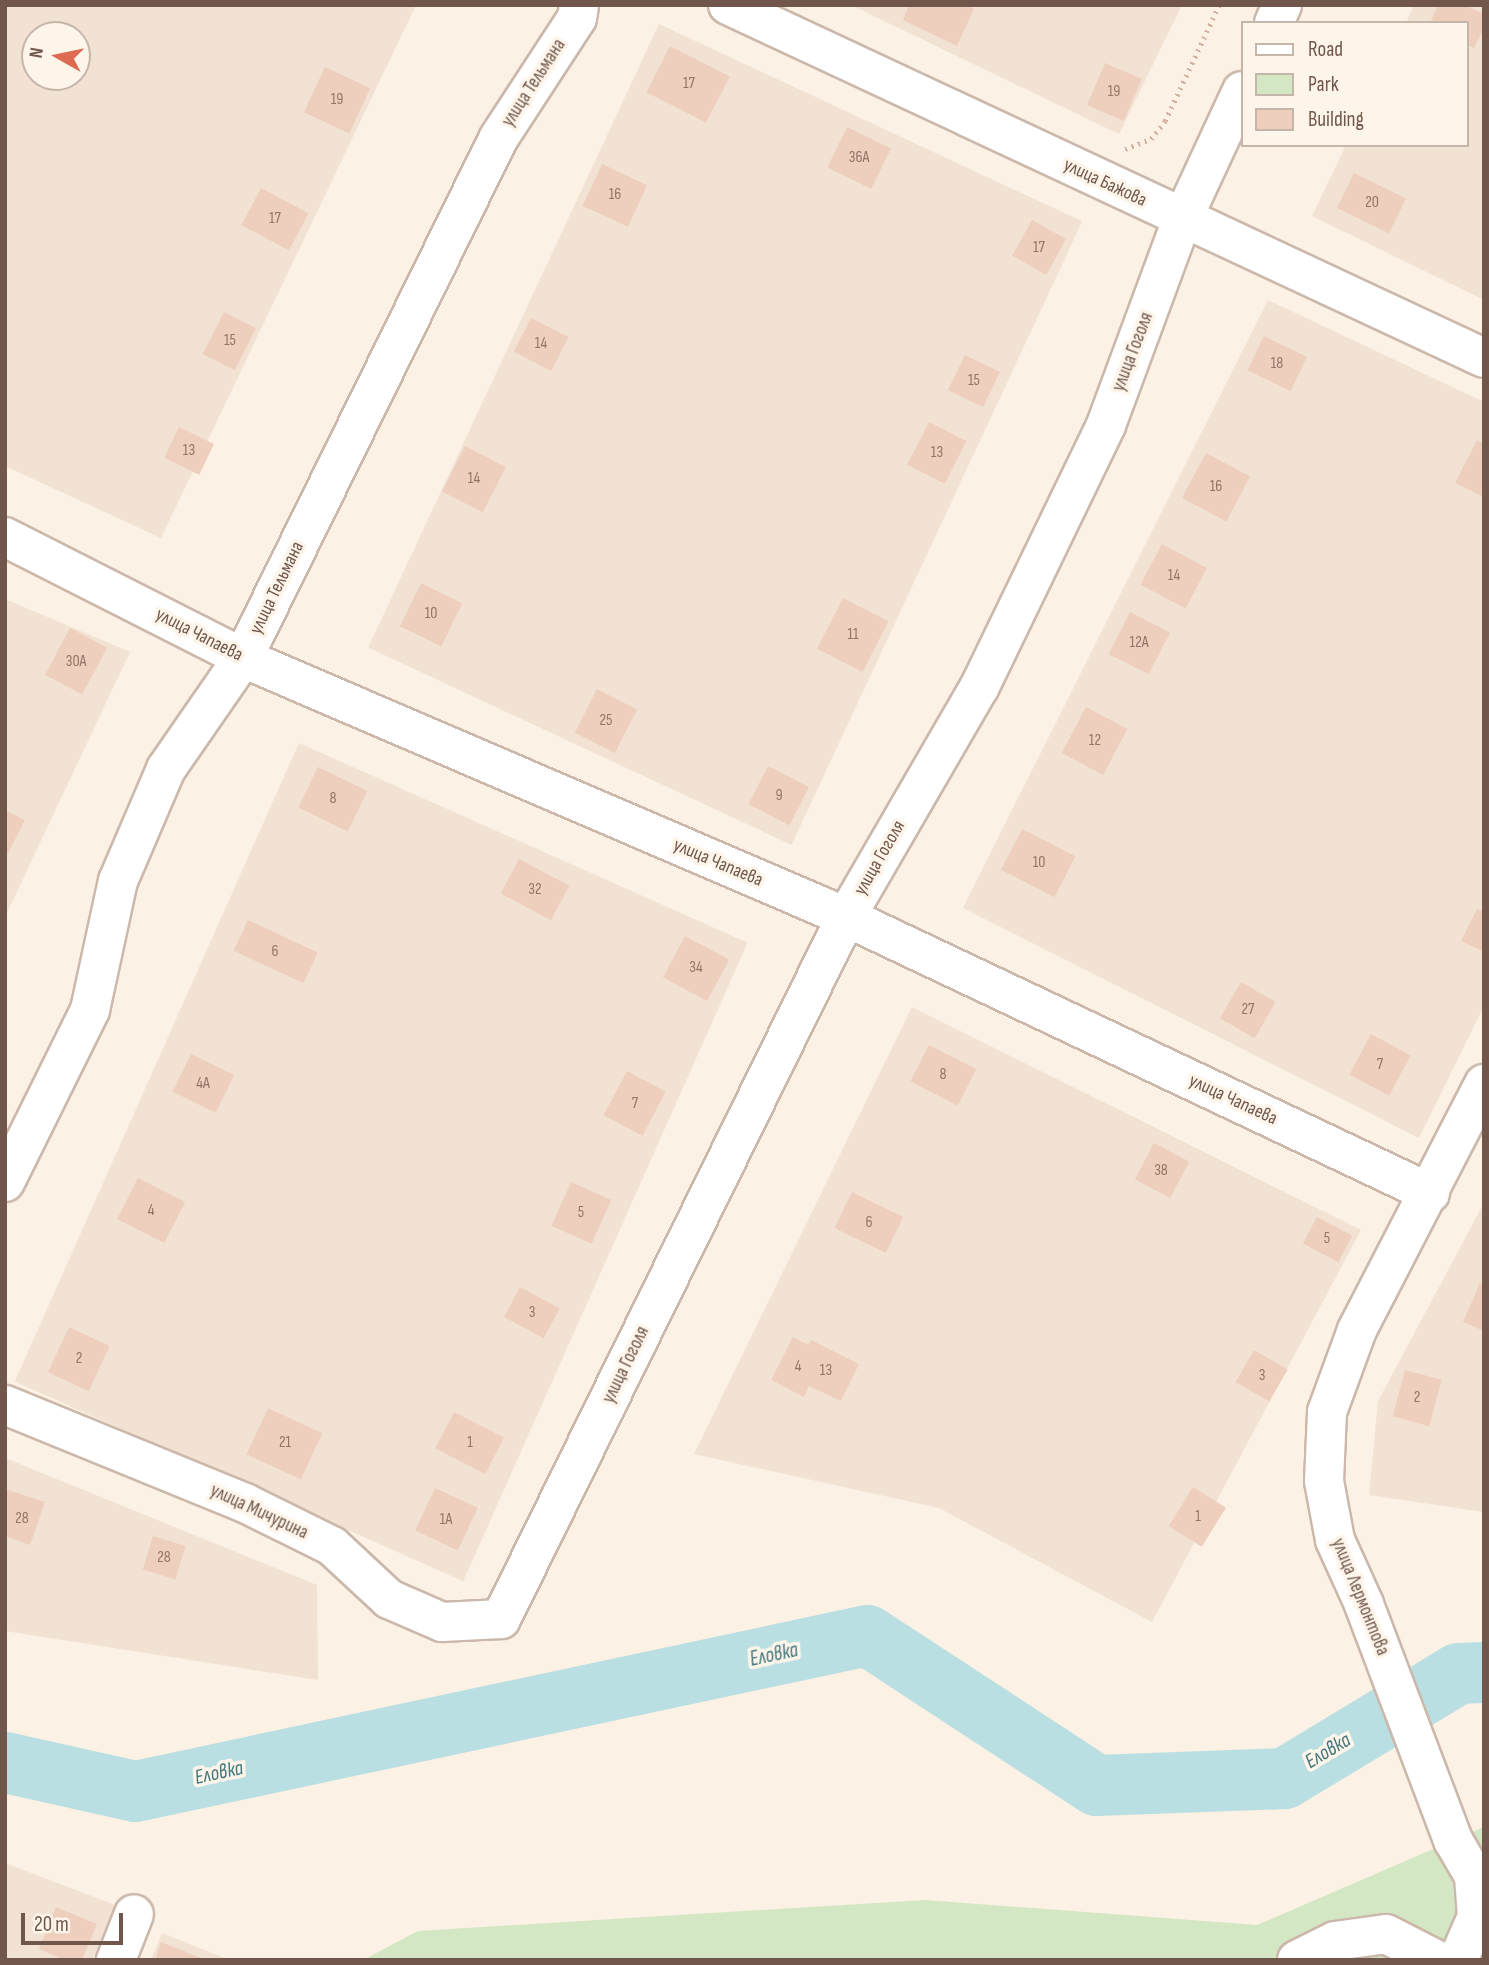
<!DOCTYPE html>
<meta charset="utf-8">
<style>
body{margin:0}
#map{position:relative;width:1489px;height:1965px;overflow:hidden;background:#fbf1e4;font-family:"Sofia Sans Condensed",sans-serif}
div>[style]{position:absolute}
[style*='--x']{left:calc(var(--x)*1px);top:calc(var(--y)*1px);width:calc(var(--w)*1px);rotate:calc(var(--a)*1deg)}
.residential>*{inset:0;background:#f2e2d3;transform-origin:0 0}
.green>*{inset:0;background:#d4e7c4}
.river>*{height:61px;margin:-30.5px;padding:0 30.5px;transform-origin:30.5px;border-radius:30.5px;background:#badfe3}
.building>*{inset:0;background:#eecfbd;transform-origin:0 0}
.path>*{height:4.5px;margin-top:-2.25px;transform-origin:0;background:repeating-linear-gradient(90deg,#d3b2a1 0 2px,transparent 0 7px)}
.roads{filter:drop-shadow(2px 0 #cbb8ab) drop-shadow(-2px 0 #cbb8ab) drop-shadow(0 2px #cbb8ab) drop-shadow(0 -2px #cbb8ab)}
.minor>*{height:38px;margin:-19px;padding:0 19px;transform-origin:19px;border-radius:19px;background:#fff}
span{translate:-50% -50%;white-space:nowrap;text-align:center;line-height:1.15;-webkit-text-stroke:7px #fef5ea;paint-order:stroke}
.number-label{font-size:16px;color:#907568}
.number-label span{-webkit-text-stroke-width:0}
.street-label{font-size:19px;color:#71574b}
.water-label{font-size:21px;color:#43767d;font-style:italic}
.frame{position:absolute;inset:0;border:7px solid #71574b;pointer-events:none}
.legend{position:absolute;left:1241px;top:21px;width:228px;height:126px;box-sizing:border-box;background:#fef5ea;border:2px solid #c6b6aa;margin:0;padding:9px 12px;list-style:none;font-size:21px;color:#71574b}
.legend li{display:flex;align-items:center;gap:14px;height:35px}
.legend b{width:35px;border:2px solid #c6b6aa}
.north{position:absolute;left:21px;top:21px;width:70px;height:70px;box-sizing:border-box;background:#fef5ea;border:2px solid #c6b6aa;border-radius:50%;rotate:279deg;font-size:19px;font-weight:700;line-height:28px;text-align:center;color:#71574b}
.north::after{content:'';display:block;margin:auto;width:24px;height:32px;background:#dd6a51;clip-path:polygon(50% 0,100% 100%,50% 72%,0 100%)}
.scale{position:absolute;left:21px;top:1913px;width:102px;height:32px;box-sizing:border-box;border:4px solid #71574b;border-top:0;padding-left:9px;font-size:21px;line-height:24px;white-space:nowrap;color:#71574b;-webkit-text-stroke:5px #fef5ea;paint-order:stroke}
</style>
<div id="map">
<div class="residential">
<i style="clip-path:polygon(evenodd,5px 5px,416px 5px,161px 538px,5px 466px,5px 5px,35px 35px,77px 35px,77px 77px,35px 77px,35px 35px)"></i>
<i style="clip-path:polygon(851px 5px,1182px 5px,1119px 134px)"></i>
<i style="clip-path:polygon(1414px 5px,1484px 5px,1484px 300px,1312px 216px,1346px 145px,1466px 145px,1466px 23px,1406px 23px)"></i>
<i style="left:659px;top:24px;width:467px;height:688px;rotate:25deg"></i>
<i style="clip-path:polygon(1268px 300px,1484px 402px,1484px 1006px,1419px 1138px,963px 908px)"></i>
<i style="clip-path:polygon(5px 599px,130px 652px,5px 917px)"></i>
<i style="left:299px;top:743px;width:491px;height:699px;rotate:24deg"></i>
<i style="clip-path:polygon(912px 1007px,1361px 1230px,1152px 1622px,939px 1508px,694px 1454px)"></i>
<i style="clip-path:polygon(1484px 1203px,1484px 1512px,1369px 1495px,1378px 1401px)"></i>
<i style="clip-path:polygon(5px 1458px,317px 1585px,318px 1680px,5px 1631px)"></i>
<i style="clip-path:polygon(5px 1863px,115px 1905px,92px 1960px,5px 1960px)"></i>
<i style="clip-path:polygon(162px 1933px,230px 1960px,151px 1960px)"></i>
</div>
<div class="green">
<i style="clip-path:polygon(1484px 1827px,1484px 1960px,363px 1960px,418px 1931px,925px 1900px,1257px 1925px)"></i>
</div>
<div class="river">
<i style="--x:5;--y:1762;--w:133;--a:12.6"></i>
<i style="--x:135;--y:1791;--w:748;--a:-12.03"></i>
<i style="--x:867;--y:1635;--w:274;--a:33.2"></i>
<i style="--x:1096;--y:1785;--w:188;--a:-2.1"></i>
<i style="--x:1284;--y:1778;--w:203;--a:-31.1"></i>
<i style="--x:1458;--y:1673;--w:26;--a:-2"></i>
</div>
<div class="building">
<i style="clip-path:polygon(909px 5px,966px 5px,974px 9px,957px 46px,903px 20px)"></i>
<i style="clip-path:polygon(1438px 5px,1465px 5px,1484px 14px,1484px 28px,1474px 48px,1466px 44px,1466px 23px,1430px 23px)"></i>
<i style="left:670px;top:46px;width:67px;height:52px;rotate:27deg"></i>
<i style="left:1105px;top:63px;width:40px;height:46px;rotate:23deg"></i>
<i style="left:325px;top:67px;width:50px;height:50px;rotate:25deg"></i>
<i style="left:847px;top:127px;width:49px;height:45px;rotate:26deg"></i>
<i style="left:602px;top:164px;width:50px;height:46px;rotate:25deg"></i>
<i style="left:1354px;top:173px;width:58px;height:39px;rotate:26deg"></i>
<i style="left:261px;top:188px;width:54px;height:42px;rotate:28deg"></i>
<i style="left:1032px;top:220px;width:39px;height:41px;rotate:29deg"></i>
<i style="left:224px;top:312px;width:36px;height:47px;rotate:27deg"></i>
<i style="left:531px;top:318px;width:42px;height:38px;rotate:27deg"></i>
<i style="left:1264px;top:336px;width:48px;height:38px;rotate:26deg"></i>
<i style="left:965px;top:355px;width:39px;height:39px;rotate:26deg"></i>
<i style="left:929px;top:422px;width:42px;height:48px;rotate:27deg"></i>
<i style="left:179px;top:427px;width:39px;height:34px;rotate:26deg"></i>
<i style="clip-path:polygon(1477px 440px,1484px 444px,1484px 497px,1455px 483px)"></i>
<i style="left:465px;top:446px;width:46px;height:51px;rotate:27deg"></i>
<i style="left:1206px;top:453px;width:50px;height:51px;rotate:28deg"></i>
<i style="left:1162px;top:544px;width:51px;height:46px;rotate:28deg"></i>
<i style="left:421px;top:583px;width:46px;height:48px;rotate:26deg"></i>
<i style="left:843px;top:598px;width:51px;height:57px;rotate:27deg"></i>
<i style="left:1130px;top:612px;width:45px;height:47px;rotate:27deg"></i>
<i style="left:70px;top:628px;width:42px;height:53px;rotate:28deg"></i>
<i style="left:597px;top:689px;width:45px;height:49px;rotate:27deg"></i>
<i style="left:1086px;top:707px;width:47px;height:52px;rotate:28deg"></i>
<i style="left:768px;top:766px;width:46px;height:43px;rotate:27deg"></i>
<i style="left:318px;top:767px;width:55px;height:45px;rotate:26deg"></i>
<i style="clip-path:polygon(5px 810px,25px 820px,5px 859px)"></i>
<i style="left:1022px;top:829px;width:60px;height:46px;rotate:27deg"></i>
<i style="left:519px;top:859px;width:57px;height:39px;rotate:28deg"></i>
<i style="clip-path:polygon(1477px 909px,1484px 912px,1484px 952px,1461px 941px)"></i>
<i style="left:248px;top:920px;width:77px;height:34px;rotate:25deg"></i>
<i style="left:685px;top:936px;width:50px;height:47px;rotate:28deg"></i>
<i style="left:1241px;top:982px;width:40px;height:42px;rotate:30deg"></i>
<i style="left:1371px;top:1034px;width:45px;height:46px;rotate:28deg"></i>
<i style="left:929px;top:1045px;width:53px;height:41px;rotate:27deg"></i>
<i style="left:191px;top:1054px;width:48px;height:42px;rotate:26deg"></i>
<i style="left:627px;top:1071px;width:44px;height:50px;rotate:28deg"></i>
<i style="left:1154px;top:1143px;width:40px;height:41px;rotate:28deg"></i>
<i style="left:138px;top:1178px;width:53px;height:46px;rotate:27deg"></i>
<i style="left:571px;top:1182px;width:44px;height:48px;rotate:24deg"></i>
<i style="left:852px;top:1192px;width:57px;height:40px;rotate:26deg"></i>
<i style="left:1317px;top:1217px;width:40px;height:30px;rotate:28deg"></i>
<i style="clip-path:polygon(1480px 1283px,1484px 1285px,1484px 1331px,1463px 1322px)"></i>
<i style="left:520px;top:1287px;width:45px;height:34px;rotate:28deg"></i>
<i style="left:69px;top:1327px;width:45px;height:50px;rotate:25deg"></i>
<i style="clip-path:polygon(793px 1337px,808px 1345px,811px 1340px,859px 1364px,841px 1401px,809px 1386px,804px 1397px,771px 1380px)"></i>
<i style="left:1254px;top:1350px;width:39px;height:37px;rotate:30deg"></i>
<i style="left:1405px;top:1370px;width:38px;height:48px;rotate:15deg"></i>
<i style="left:268px;top:1408px;width:60px;height:51px;rotate:25deg"></i>
<i style="left:454px;top:1412px;width:56px;height:41px;rotate:27deg"></i>
<i style="left:1193px;top:1487px;width:39px;height:46px;rotate:32deg"></i>
<i style="left:435px;top:1488px;width:47px;height:47px;rotate:25deg"></i>
<i style="clip-path:polygon(5px 1489px,45px 1502px,30px 1545px,5px 1536px)"></i>
<i style="left:153px;top:1536px;width:34px;height:35px;rotate:17deg"></i>
<i style="clip-path:polygon(56px 1907px,97px 1924px,82px 1960px,65px 1960px,39px 1949px)"></i>
<i style="clip-path:polygon(161px 1942px,206px 1960px,155px 1960px)"></i>
</div>
<div class="path">
<i style="--x:1125;--y:149;--w:28;--a:-21"></i>
<i style="--x:1151;--y:139;--w:23;--a:-52"></i>
<i style="--x:1165;--y:121;--w:128;--a:-65"></i>
</div>
<div class="roads">
<div class="minor">
<i style="--x:728;--y:5;--w:834;--a:25.03"></i>
<i style="--x:1274;--y:23;--w:20;--a:-66"></i>
<i style="--x:5;--y:537;--w:267;--a:26.9"></i>
<i style="--x:243;--y:658;--w:656;--a:23.24"></i>
<i style="--x:846;--y:917;--w:646;--a:25.3"></i>
<i style="--x:5;--y:1182;--w:192;--a:-63.7"></i>
<i style="--x:90;--y:1010;--w:132;--a:-77.8"></i>
<i style="--x:118;--y:881;--w:122;--a:-66.8"></i>
<i style="--x:166;--y:769;--w:135;--a:-55.3"></i>
<i style="--x:243;--y:658;--w:578;--a:-63.83"></i>
<i style="--x:498;--y:139;--w:145;--a:-56.9"></i>
<i style="--x:577;--y:18;--w:13;--a:-81"></i>
<i style="--x:5;--y:1405;--w:259;--a:22.2"></i>
<i style="--x:245;--y:1503;--w:97;--a:26.3"></i>
<i style="--x:332;--y:1546;--w:78;--a:42.9"></i>
<i style="--x:389;--y:1599;--w:58;--a:23.5"></i>
<i style="--x:442;--y:1622;--w:59;--a:-2.9"></i>
<i style="--x:501;--y:1619;--w:782;--a:-63.83"></i>
<i style="--x:846;--y:917;--w:265;--a:-59.9"></i>
<i style="--x:979;--y:688;--w:292;--a:-64.2"></i>
<i style="--x:1106;--y:425;--w:219;--a:-69.7"></i>
<i style="--x:1182;--y:220;--w:142;--a:-65.1"></i>
<i style="--x:116;--y:1960;--w:49;--a:-68.6"></i>
<i style="--x:1297;--y:1960;--w:42;--a:-26.6"></i>
<i style="--x:1335;--y:1941;--w:51;--a:-7.8"></i>
<i style="--x:1386;--y:1934;--w:57;--a:27"></i>
<i style="--x:1458;--y:1960;--w:47;--a:-66.2"></i>
<i style="--x:1477;--y:1917;--w:41;--a:-94.2"></i>
<i style="--x:1474;--y:1876;--w:42;--a:-120.3"></i>
<i style="--x:1453;--y:1840;--w:252;--a:-110.7"></i>
<i style="--x:1364;--y:1604;--w:70;--a:-114.4"></i>
<i style="--x:1335;--y:1540;--w:60;--a:-100.6"></i>
<i style="--x:1324;--y:1481;--w:69;--a:-87.5"></i>
<i style="--x:1327;--y:1412;--w:87;--a:-69.9"></i>
<i style="--x:1357;--y:1330;--w:277;--a:-62.7"></i>
</div>
</div>
<div class="number-label">
<span style="left:689px;top:84px">17</span>
<span style="left:1114px;top:92px">19</span>
<span style="left:337px;top:100px">19</span>
<span style="left:859px;top:158px">36А</span>
<span style="left:615px;top:195px">16</span>
<span style="left:1372px;top:203px">20</span>
<span style="left:275px;top:219px">17</span>
<span style="left:1039px;top:248px">17</span>
<span style="left:230px;top:341px">15</span>
<span style="left:541px;top:344px">14</span>
<span style="left:1277px;top:364px">18</span>
<span style="left:974px;top:381px">15</span>
<span style="left:189px;top:451px">13</span>
<span style="left:937px;top:453px">13</span>
<span style="left:474px;top:479px">14</span>
<span style="left:1216px;top:487px">16</span>
<span style="left:1174px;top:576px">14</span>
<span style="left:431px;top:614px">10</span>
<span style="left:853px;top:635px">11</span>
<span style="left:1139px;top:643px">12А</span>
<span style="left:76px;top:662px">30А</span>
<span style="left:606px;top:721px">25</span>
<span style="left:1095px;top:741px">12</span>
<span style="left:779px;top:796px">9</span>
<span style="left:333px;top:799px">8</span>
<span style="left:1039px;top:863px">10</span>
<span style="left:535px;top:890px">32</span>
<span style="left:275px;top:952px">6</span>
<span style="left:696px;top:968px">34</span>
<span style="left:1248px;top:1010px">27</span>
<span style="left:1380px;top:1065px">7</span>
<span style="left:943px;top:1075px">8</span>
<span style="left:203px;top:1084px">4А</span>
<span style="left:635px;top:1104px">7</span>
<span style="left:1161px;top:1171px">38</span>
<span style="left:151px;top:1211px">4</span>
<span style="left:581px;top:1213px">5</span>
<span style="left:869px;top:1223px">6</span>
<span style="left:1327px;top:1239px">5</span>
<span style="left:532px;top:1313px">3</span>
<span style="left:79px;top:1359px">2</span>
<span style="left:798px;top:1367px">4</span>
<span style="left:826px;top:1371px">13</span>
<span style="left:1262px;top:1376px">3</span>
<span style="left:1417px;top:1398px">2</span>
<span style="left:285px;top:1443px">21</span>
<span style="left:470px;top:1443px">1</span>
<span style="left:1198px;top:1517px">1</span>
<span style="left:22px;top:1519px">28</span>
<span style="left:446px;top:1520px">1А</span>
<span style="left:164px;top:1558px">28</span>
</div>
<div class="street-label">
<span style="left:534px;top:83px;rotate:-57deg">улица Тельмана</span>
<span style="left:1105px;top:183px;rotate:25deg">улица Бажова</span>
<span style="left:1133px;top:352px;rotate:-69deg">улица Гоголя</span>
<span style="left:277px;top:588px;rotate:-64deg">улица Тельмана</span>
<span style="left:199px;top:635px;rotate:27deg">улица Чапаева</span>
<span style="left:880px;top:858px;rotate:-60deg">улица Гоголя</span>
<span style="left:718px;top:863px;rotate:23deg">улица Чапаева</span>
<span style="left:1233px;top:1100px;rotate:25deg">улица Чапаева</span>
<span style="left:626px;top:1365px;rotate:-64deg">улица Гоголя</span>
<span style="left:259px;top:1512px;rotate:25deg">улица Мичурина</span>
<span style="left:1360px;top:1597px;rotate:68deg">улица Лермонтова</span>
</div>
<div class="water-label">
<span style="left:774px;top:1655px;rotate:-12deg">Еловка</span>
<span style="left:1328px;top:1751px;rotate:-31deg">Еловка</span>
<span style="left:219px;top:1773px;rotate:-12deg">Еловка</span>
</div>
<div class="frame"></div>
<ul class="legend">
<li><b style="height:9px;background:#fff"></b>Road</li>
<li><b style="height:19px;background:#d4e7c4"></b>Park</li>
<li><b style="height:19px;background:#eecfbd"></b>Building</li>
</ul>
<div class="north">N</div>
<div class="scale">20 m</div>
</div>
